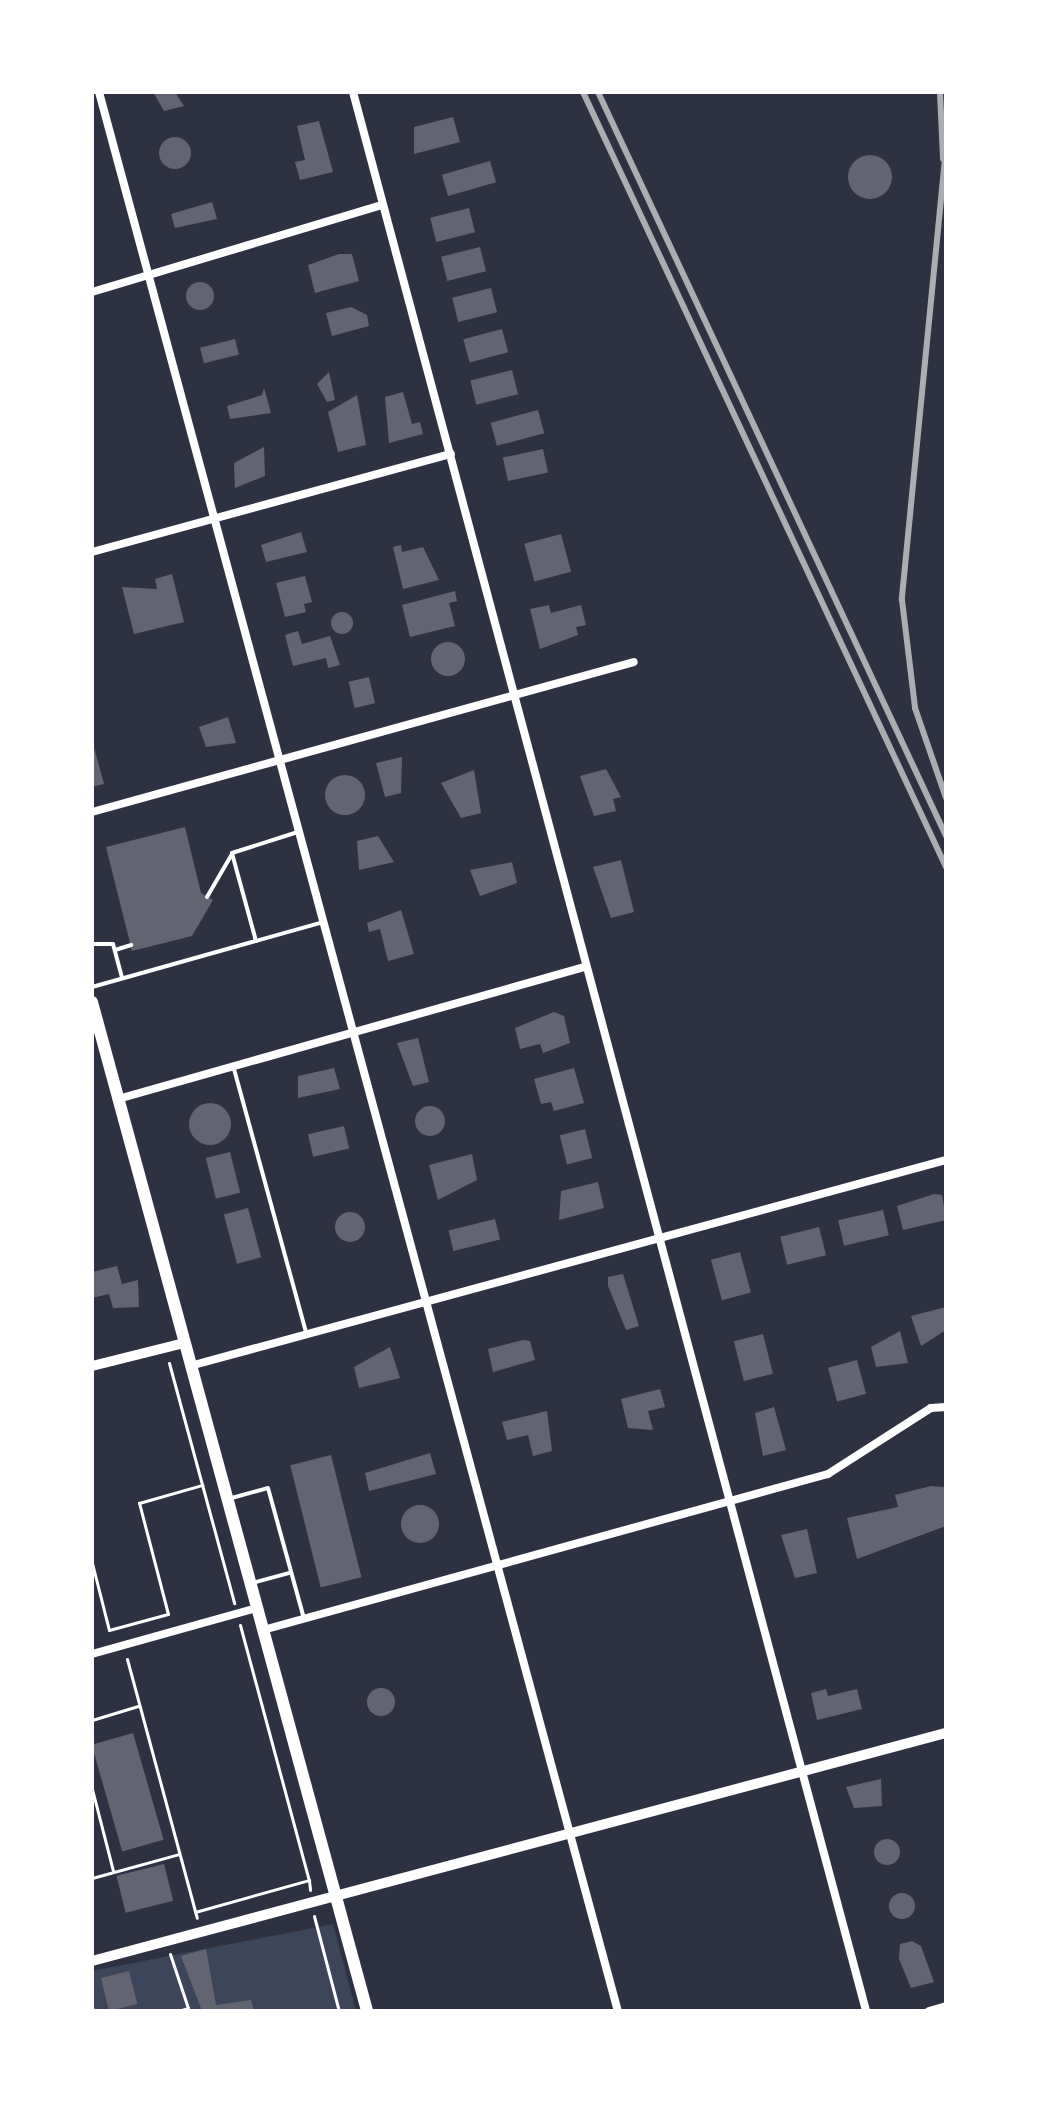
<!DOCTYPE html>
<style>
body{margin:0}
#map{position:relative;width:1038px;height:2103px;overflow:hidden;background:#2d3142;font-family:"Source Serif 4",serif}
div>[style]{position:absolute}
[style*='--x']{left:calc(var(--x)*1px);top:calc(var(--y)*1px);width:calc(var(--w)*1px);rotate:calc(var(--a)*1deg)}
.green>*{inset:0;background:#3c4559}
.building>*{inset:0;background:#626471;transform-origin:0 0}
.round{border-radius:50%}
.path>*{height:3px;margin:-1.5px;padding:0 1.5px;transform-origin:1.5px;border-radius:1.5px;background:#fff}
.service>*{height:4px;margin:-2px;padding:0 2px;transform-origin:2px;border-radius:2px;background:#fff}
.minor>*{height:8px;margin:-4px;padding:0 4px;transform-origin:4px;border-radius:4px;background:#fff}
.tertiary>*{height:10px;margin:-5px;padding:0 5px;transform-origin:5px;border-radius:5px;background:#fff}
.secondary>*{height:12px;margin:-6px;padding:0 6px;transform-origin:6px;border-radius:6px;background:#fff}
.rail>*{height:6px;margin:-3px;padding:0 3px;transform-origin:3px;border-radius:3px;background:#abadb3}
span{translate:-50% -50%;white-space:nowrap;text-align:center;line-height:1.15;-webkit-text-stroke:8px #fff;paint-order:stroke}
.frame{position:absolute;inset:0;border:94px solid #fff;pointer-events:none}
</style>
<div id="map">
<div class="green">
<i style="clip-path:polygon(333px 1924px,356px 2011px,92px 2011px,92px 1971px)"></i>
</div>
<div class="building">
<i style="clip-path:polygon(153px 92px,175px 92px,184px 106px,164px 111px)"></i>
<i style="clip-path:polygon(453px 117px,460px 142px,414px 154px,414px 127px)"></i>
<i style="clip-path:polygon(319px 121px,333px 172px,300px 180px,295px 162px,305px 160px,297px 126px)"></i>
<i class="round" style="left:159px;top:137px;width:32px;height:32px"></i>
<i class="round" style="left:848px;top:155px;width:44px;height:44px"></i>
<i style="left:490px;top:161px;width:22px;height:50px;rotate:74deg"></i>
<i style="clip-path:polygon(212px 202px,217px 219px,175px 228px,171px 214px)"></i>
<i style="left:469px;top:208px;width:25px;height:40px;rotate:76deg"></i>
<i style="left:480px;top:247px;width:25px;height:40px;rotate:76deg"></i>
<i style="clip-path:polygon(339px 254px,352px 254px,359px 281px,315px 293px,308px 265px)"></i>
<i class="round" style="left:186px;top:282px;width:28px;height:28px"></i>
<i style="left:491px;top:288px;width:25px;height:40px;rotate:76deg"></i>
<i style="clip-path:polygon(351px 307px,367px 315px,369px 326px,332px 336px,326px 313px)"></i>
<i style="left:502px;top:329px;width:24px;height:40px;rotate:75deg"></i>
<i style="left:235px;top:339px;width:16px;height:36px;rotate:76deg"></i>
<i style="left:512px;top:370px;width:25px;height:43px;rotate:76deg"></i>
<i style="clip-path:polygon(329px 372px,335px 400px,327px 402px,317px 384px)"></i>
<i style="clip-path:polygon(264px 388px,271px 413px,230px 419px,227px 406px,262px 395px)"></i>
<i style="clip-path:polygon(403px 392px,412px 424px,420px 422px,423px 434px,389px 443px,385px 397px)"></i>
<i style="clip-path:polygon(357px 395px,366px 445px,338px 452px,328px 412px)"></i>
<i style="left:538px;top:410px;width:24px;height:49px;rotate:75deg"></i>
<i style="clip-path:polygon(264px 447px,265px 476px,235px 488px,234px 463px)"></i>
<i style="left:543px;top:449px;width:24px;height:41px;rotate:78deg"></i>
<i style="clip-path:polygon(301px 532px,307px 552px,266px 562px,261px 545px)"></i>
<i style="left:561px;top:534px;width:39px;height:38px;rotate:75deg"></i>
<i style="clip-path:polygon(401px 545px,402px 552px,423px 547px,439px 580px,403px 589px,393px 547px)"></i>
<i style="clip-path:polygon(172px 574px,184px 622px,134px 634px,122px 587px,157px 589px,155px 579px)"></i>
<i style="clip-path:polygon(305px 576px,312px 602px,304px 604px,306px 612px,285px 617px,276px 583px)"></i>
<i style="clip-path:polygon(455px 591px,457px 601px,449px 603px,455px 626px,410px 637px,402px 605px)"></i>
<i style="clip-path:polygon(549px 605px,551px 613px,581px 605px,586px 625px,576px 627px,578px 635px,540px 649px,530px 609px)"></i>
<i class="round" style="left:331px;top:612px;width:22px;height:22px"></i>
<i style="clip-path:polygon(298px 631px,302px 644px,330px 636px,340px 665px,328px 668px,326px 658px,293px 666px,285px 635px)"></i>
<i class="round" style="left:431px;top:642px;width:34px;height:34px"></i>
<i style="left:369px;top:677px;width:27px;height:21px;rotate:77deg"></i>
<i style="clip-path:polygon(228px 717px,236px 743px,206px 747px,199px 727px)"></i>
<i style="clip-path:polygon(92px 740px,104px 784px,92px 787px)"></i>
<i style="clip-path:polygon(402px 757px,401px 793px,385px 797px,376px 763px)"></i>
<i style="clip-path:polygon(606px 769px,621px 797px,613px 799px,616px 811px,594px 816px,580px 776px)"></i>
<i style="clip-path:polygon(474px 770px,481px 813px,461px 818px,441px 783px)"></i>
<i class="round" style="left:325px;top:775px;width:40px;height:40px"></i>
<i style="clip-path:polygon(185px 827px,201px 893px,213px 900px,192px 936px,132px 951px,106px 847px)"></i>
<i style="clip-path:polygon(378px 836px,394px 862px,359px 870px,357px 841px)"></i>
<i style="clip-path:polygon(621px 860px,634px 912px,611px 918px,593px 867px)"></i>
<i style="clip-path:polygon(512px 862px,517px 883px,480px 896px,470px 870px)"></i>
<i style="clip-path:polygon(401px 910px,414px 954px,388px 961px,380px 929px,369px 932px,367px 923px)"></i>
<i style="clip-path:polygon(554px 1012px,564px 1016px,570px 1043px,543px 1053px,540px 1044px,520px 1049px,515px 1028px)"></i>
<i style="clip-path:polygon(418px 1038px,429px 1082px,413px 1086px,397px 1043px)"></i>
<i style="clip-path:polygon(334px 1068px,340px 1089px,298px 1098px,298px 1076px)"></i>
<i style="clip-path:polygon(574px 1068px,584px 1103px,554px 1111px,551px 1102px,541px 1104px,534px 1079px)"></i>
<i class="round" style="left:189px;top:1103px;width:42px;height:42px"></i>
<i class="round" style="left:415px;top:1106px;width:30px;height:30px"></i>
<i style="left:344px;top:1126px;width:23px;height:37px;rotate:77deg"></i>
<i style="left:585px;top:1129px;width:30px;height:26px;rotate:76deg"></i>
<i style="left:230px;top:1152px;width:42px;height:25px;rotate:76deg"></i>
<i style="clip-path:polygon(472px 1154px,477px 1180px,438px 1200px,429px 1165px)"></i>
<i style="clip-path:polygon(598px 1182px,604px 1208px,559px 1220px,561px 1191px)"></i>
<i style="clip-path:polygon(934px 1194px,942px 1195px,946px 1220px,903px 1230px,897px 1206px)"></i>
<i style="left:248px;top:1208px;width:51px;height:25px;rotate:75deg"></i>
<i style="left:883px;top:1210px;width:26px;height:46px;rotate:77deg"></i>
<i class="round" style="left:335px;top:1212px;width:30px;height:30px"></i>
<i style="left:495px;top:1219px;width:21px;height:48px;rotate:76deg"></i>
<i style="left:819px;top:1227px;width:29px;height:40px;rotate:76deg"></i>
<i style="left:740px;top:1252px;width:42px;height:30px;rotate:75deg"></i>
<i style="clip-path:polygon(117px 1266px,122px 1284px,138px 1280px,139px 1307px,113px 1308px,109px 1294px,92px 1298px,92px 1272px)"></i>
<i style="clip-path:polygon(623px 1274px,639px 1326px,626px 1330px,608px 1286px,608px 1277px)"></i>
<i style="clip-path:polygon(946px 1307px,946px 1330px,921px 1346px,911px 1316px)"></i>
<i style="clip-path:polygon(900px 1331px,908px 1363px,876px 1367px,871px 1347px)"></i>
<i style="left:763px;top:1334px;width:41px;height:30px;rotate:76deg"></i>
<i style="clip-path:polygon(523px 1340px,530px 1341px,535px 1360px,493px 1372px,488px 1349px)"></i>
<i style="clip-path:polygon(390px 1347px,400px 1378px,359px 1388px,354px 1367px)"></i>
<i style="left:857px;top:1360px;width:35px;height:30px;rotate:75deg"></i>
<i style="clip-path:polygon(660px 1389px,665px 1407px,648px 1411px,653px 1430px,628px 1428px,621px 1399px)"></i>
<i style="clip-path:polygon(774px 1407px,786px 1450px,763px 1456px,755px 1413px)"></i>
<i style="clip-path:polygon(547px 1411px,552px 1451px,533px 1456px,528px 1435px,507px 1440px,502px 1422px)"></i>
<i style="clip-path:polygon(430px 1453px,436px 1474px,369px 1491px,365px 1473px)"></i>
<i style="left:331px;top:1455px;width:126px;height:42px;rotate:76deg"></i>
<i style="clip-path:polygon(931px 1486px,945px 1487px,946px 1526px,857px 1559px,847px 1518px,898px 1507px,895px 1495px)"></i>
<i class="round" style="left:401px;top:1505px;width:38px;height:38px"></i>
<i style="clip-path:polygon(807px 1529px,817px 1573px,795px 1578px,781px 1535px)"></i>
<i class="round" style="left:367px;top:1688px;width:28px;height:28px"></i>
<i style="clip-path:polygon(826px 1689px,828px 1696px,857px 1689px,862px 1709px,817px 1720px,811px 1693px)"></i>
<i style="left:133px;top:1733px;width:111px;height:43px;rotate:74deg"></i>
<i style="clip-path:polygon(881px 1779px,882px 1806px,854px 1808px,846px 1787px)"></i>
<i class="round" style="left:874px;top:1839px;width:26px;height:26px"></i>
<i style="left:164px;top:1864px;width:38px;height:49px;rotate:76deg"></i>
<i class="round" style="left:889px;top:1893px;width:26px;height:26px"></i>
<i style="clip-path:polygon(912px 1941px,921px 1946px,934px 1982px,911px 1988px,899px 1959px,900px 1944px)"></i>
<i style="clip-path:polygon(206px 1949px,216px 2005px,251px 2000px,254px 2011px,202px 2011px,181px 1956px)"></i>
<i style="left:129px;top:1971px;width:34px;height:29px;rotate:76deg"></i>
</div>
<div class="path">
<i style="--x:169;--y:1363;--w:249;--a:74.8"></i>
<i style="--x:92;--y:1563;--w:69;--a:75.8"></i>
<i style="--x:109;--y:1630;--w:61;--a:-15.2"></i>
<i style="--x:168;--y:1614;--w:115;--a:-104.6"></i>
<i style="--x:139;--y:1503;--w:66;--a:-15.9"></i>
<i style="--x:240;--y:1625;--w:264;--a:74.9"></i>
<i style="--x:127;--y:1659;--w:268;--a:74.9"></i>
<i style="--x:92;--y:1720;--w:48;--a:-16.9"></i>
<i style="--x:92;--y:1789;--w:85;--a:75.6"></i>
<i style="--x:92;--y:1878;--w:90;--a:-15.4"></i>
<i style="--x:195;--y:1912;--w:118;--a:-15.7"></i>
<i style="--x:309;--y:1880;--w:10;--a:84"></i>
<i style="--x:314;--y:1916;--w:98;--a:75.3"></i>
<i style="--x:170;--y:1954;--w:57;--a:71.6"></i>
<i style="--x:188;--y:2008;--w:10;--a:163"></i>
<i style="--x:92;--y:2007;--w:4;--a:76"></i>
</div>
<div class="service">
<i style="--x:207;--y:897;--w:50;--a:-59.8"></i>
<i style="--x:256;--y:941;--w:91;--a:-105.3"></i>
<i style="--x:232;--y:853;--w:69;--a:-17.7"></i>
<i style="--x:92;--y:944;--w:21;--a:0"></i>
<i style="--x:113;--y:944;--w:35;--a:75"></i>
<i style="--x:115;--y:950;--w:17;--a:-17"></i>
<i style="--x:92;--y:987;--w:240;--a:-15.7"></i>
<i style="--x:234;--y:1069;--w:274;--a:74.7"></i>
<i style="--x:228;--y:1499;--w:41;--a:-15.4"></i>
<i style="--x:268;--y:1488;--w:136;--a:74.6"></i>
<i style="--x:252;--y:1583;--w:39;--a:-15"></i>
</div>
<div class="minor">
<i style="--x:99;--y:92;--w:1988;--a:74.87"></i>
<i style="--x:353;--y:92;--w:1986;--a:75.03"></i>
<i style="--x:92;--y:292;--w:303;--a:-16.7"></i>
<i style="--x:92;--y:552;--w:372;--a:-15.3"></i>
<i style="--x:92;--y:812;--w:562;--a:-15.47"></i>
<i style="--x:118;--y:1099;--w:486;--a:-15.8"></i>
<i style="--x:190;--y:1366;--w:784;--a:-15.24"></i>
<i style="--x:263;--y:1630;--w:586;--a:-15.44"></i>
<i style="--x:828;--y:1474;--w:122;--a:-32.7"></i>
<i style="--x:931;--y:1408;--w:15;--a:-4"></i>
<i style="--x:92;--y:1654;--w:171;--a:-15.6"></i>
<i style="--x:929;--y:2011;--w:18;--a:-16"></i>
</div>
<div class="tertiary">
<i style="--x:92;--y:1366;--w:95;--a:-14"></i>
<i style="--x:92;--y:1961;--w:884;--a:-14.95"></i>
</div>
<div class="secondary">
<i style="--x:92;--y:1002;--w:1046;--a:74.75"></i>
</div>
<div class="rail">
<i style="--x:583;--y:92;--w:856;--a:64.9"></i>
<i style="--x:598;--y:92;--w:821;--a:64.93"></i>
<i style="--x:940;--y:92;--w:67;--a:87.4"></i>
<i style="--x:946;--y:148;--w:454;--a:95.6"></i>
<i style="--x:902;--y:600;--w:109;--a:83.1"></i>
<i style="--x:915;--y:708;--w:95;--a:71"></i>
</div>
<div class="frame"></div>
</div>
